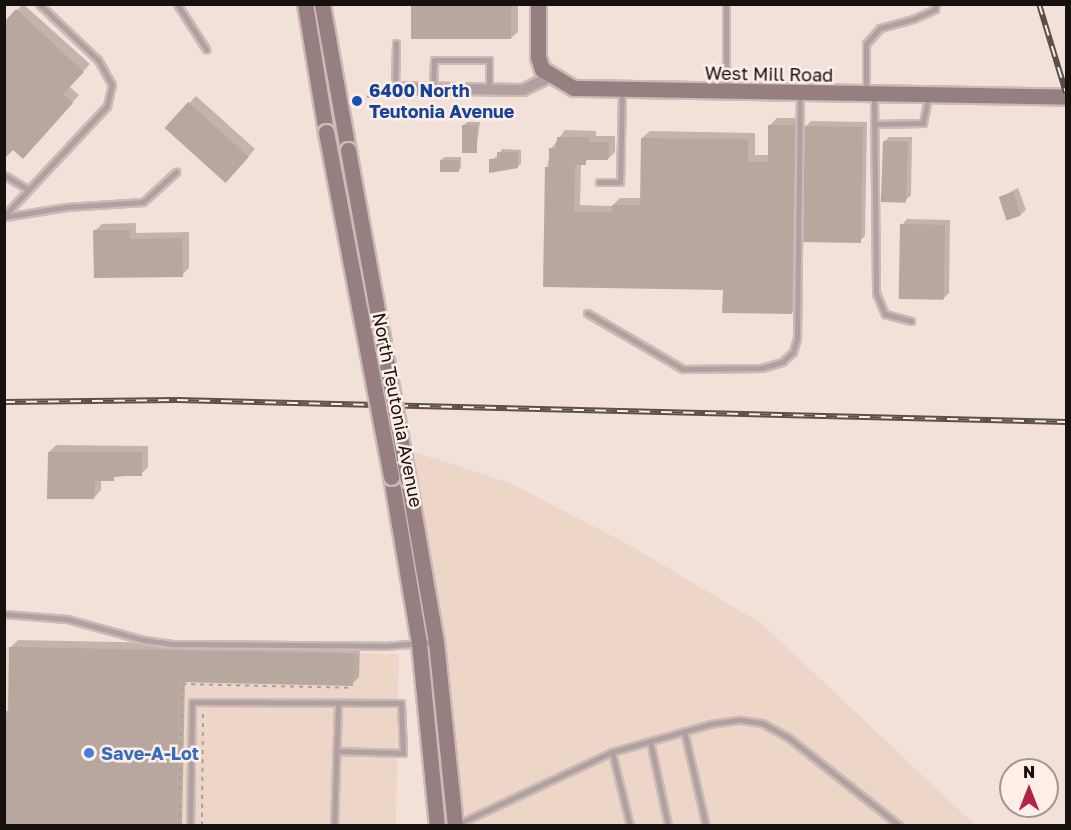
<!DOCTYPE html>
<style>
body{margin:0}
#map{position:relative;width:1071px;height:830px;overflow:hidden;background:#f2e1d9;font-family:"Golos Text",sans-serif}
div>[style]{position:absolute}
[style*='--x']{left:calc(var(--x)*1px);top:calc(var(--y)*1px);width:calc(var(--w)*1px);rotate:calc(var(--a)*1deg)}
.built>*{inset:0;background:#edd5c8;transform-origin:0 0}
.shadow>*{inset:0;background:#0003}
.building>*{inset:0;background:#b7a79f;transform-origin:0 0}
.path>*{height:2px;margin-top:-1px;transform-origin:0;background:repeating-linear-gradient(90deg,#ac9f99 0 4.5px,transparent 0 9px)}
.roads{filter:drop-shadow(2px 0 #cabbb4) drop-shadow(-2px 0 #cabbb4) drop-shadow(0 2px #cabbb4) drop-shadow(0 -2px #cabbb4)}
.service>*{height:5px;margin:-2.5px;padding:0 2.5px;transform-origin:2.5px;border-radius:2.5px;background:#b1a0a2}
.minor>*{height:10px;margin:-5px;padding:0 5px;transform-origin:5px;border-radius:5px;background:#b1a0a2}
.secondary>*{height:15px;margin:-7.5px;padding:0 7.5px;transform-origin:7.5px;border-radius:7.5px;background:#977e81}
.rail>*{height:6px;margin-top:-3px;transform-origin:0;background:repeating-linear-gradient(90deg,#fdefe8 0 11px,#59504c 0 22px);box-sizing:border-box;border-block:2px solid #59504c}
.bridges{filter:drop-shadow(2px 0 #cabbb4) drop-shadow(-2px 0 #cabbb4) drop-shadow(0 2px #cabbb4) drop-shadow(0 -2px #cabbb4)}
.secondary-bridge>*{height:15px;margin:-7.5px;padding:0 7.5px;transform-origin:7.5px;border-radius:7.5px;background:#977e81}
.dots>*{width:16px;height:16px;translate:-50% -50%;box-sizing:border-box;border:3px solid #fdefe8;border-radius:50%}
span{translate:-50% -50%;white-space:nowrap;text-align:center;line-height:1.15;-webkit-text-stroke:5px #fdefe8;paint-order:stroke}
.street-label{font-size:18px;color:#16100e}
.transit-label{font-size:18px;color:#164399;font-weight:700}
.left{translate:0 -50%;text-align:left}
.shop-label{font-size:18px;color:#366cbe;font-weight:700}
.frame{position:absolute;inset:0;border:6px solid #16100e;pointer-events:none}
.north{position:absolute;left:999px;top:758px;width:60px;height:60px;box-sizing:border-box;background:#fdefe8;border:2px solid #a19691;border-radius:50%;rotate:0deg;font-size:16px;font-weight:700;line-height:24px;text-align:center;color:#16100e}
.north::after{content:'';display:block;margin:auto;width:21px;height:27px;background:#b42244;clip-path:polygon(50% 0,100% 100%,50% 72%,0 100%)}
</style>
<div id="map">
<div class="built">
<i style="clip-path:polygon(402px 448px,512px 484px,633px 547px,762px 624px,975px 825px,455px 825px)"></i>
<i style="left:5px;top:647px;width:394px;height:179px;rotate:1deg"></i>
</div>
<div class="shadow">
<i style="clip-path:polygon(23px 4px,90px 64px,69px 86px,79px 95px,30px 150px,4px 24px)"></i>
<i style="clip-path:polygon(412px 4px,518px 4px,518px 32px,510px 39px)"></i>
<i style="clip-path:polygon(196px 96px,255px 149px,232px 175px,166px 128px)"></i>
<i style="clip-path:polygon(777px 118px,801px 118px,799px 306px,792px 313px,724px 288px,545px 286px,547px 168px,551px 149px,565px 130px,596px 131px,596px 136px,615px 136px,615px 152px,608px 159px,591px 158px,581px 164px,580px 205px,612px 206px,620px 198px,642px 198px,642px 138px,650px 131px,755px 133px,755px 155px,769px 155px,770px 125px)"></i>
<i style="clip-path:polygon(811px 121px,867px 122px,865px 236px,860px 241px,806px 126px)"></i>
<i style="clip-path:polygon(467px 122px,480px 122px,476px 152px,464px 125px)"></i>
<i style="clip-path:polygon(889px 137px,912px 137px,911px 195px,906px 200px,884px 142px)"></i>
<i style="clip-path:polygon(502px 149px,521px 150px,521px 164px,517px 167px,490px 160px,498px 156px)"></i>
<i style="clip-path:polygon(445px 157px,461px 157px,461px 168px,458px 171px,441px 160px)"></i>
<i style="clip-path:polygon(1018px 188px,1026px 210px,1020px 215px,1001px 197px)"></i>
<i style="clip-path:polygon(907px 219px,950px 220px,949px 293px,944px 298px,902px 225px)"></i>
<i style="clip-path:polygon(136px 223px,136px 233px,189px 232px,189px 268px,182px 275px,95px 231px,102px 224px)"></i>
<i style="clip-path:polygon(56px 445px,148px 446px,148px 467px,141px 474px,101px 479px,101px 490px,94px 498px,49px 452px)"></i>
<i style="clip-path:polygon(18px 640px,360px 647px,359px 677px,352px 684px,185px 681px,182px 826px,4px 826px,4px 711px,9px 711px,11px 647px)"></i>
</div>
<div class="building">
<i style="left:411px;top:4px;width:100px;height:35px"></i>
<i style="clip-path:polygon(16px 9px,84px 72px,63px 94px,73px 103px,23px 159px,13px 150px,4px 159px,4px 22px)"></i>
<i style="left:188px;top:102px;width:82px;height:35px;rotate:42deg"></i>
<i style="left:462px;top:125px;width:15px;height:28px"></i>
<i style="clip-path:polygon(768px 125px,795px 125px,792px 314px,722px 313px,723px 290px,543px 287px,545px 167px,549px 167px,549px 148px,556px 149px,557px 137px,589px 137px,589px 142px,609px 142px,608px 160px,586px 160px,586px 165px,575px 165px,574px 212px,612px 212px,612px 205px,640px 205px,641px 138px,748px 139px,748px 162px,768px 162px)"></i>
<i style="left:804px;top:126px;width:59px;height:116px;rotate:1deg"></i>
<i style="left:883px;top:141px;width:25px;height:61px;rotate:2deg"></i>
<i style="clip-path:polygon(497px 152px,518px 152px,518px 168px,489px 173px,489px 159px,497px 159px)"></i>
<i style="left:440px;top:160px;width:19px;height:12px"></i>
<i style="left:1013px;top:192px;width:25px;height:15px;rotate:72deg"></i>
<i style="left:900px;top:224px;width:45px;height:75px;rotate:1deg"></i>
<i style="clip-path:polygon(93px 230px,130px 230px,130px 239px,182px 238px,183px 277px,94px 278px)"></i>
<i style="clip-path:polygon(48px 452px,142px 452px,142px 476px,114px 476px,114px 481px,95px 481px,94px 499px,47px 499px)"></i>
<i style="clip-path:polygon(9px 647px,353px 654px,353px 686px,179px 682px,176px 825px,5px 825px,4px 718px,8px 718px)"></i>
</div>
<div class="path">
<i style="--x:358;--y:99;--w:28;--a:-13"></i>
<i style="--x:179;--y:826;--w:142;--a:-88.8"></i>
<i style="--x:182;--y:684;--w:170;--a:1.3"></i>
<i style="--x:202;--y:826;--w:115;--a:-89.5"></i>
</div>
<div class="roads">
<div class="service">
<i style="--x:177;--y:4;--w:54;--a:57.2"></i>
<i style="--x:395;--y:88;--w:45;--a:-88.7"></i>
<i style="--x:433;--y:89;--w:29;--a:-88"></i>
<i style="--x:434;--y:60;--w:55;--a:0"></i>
<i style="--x:489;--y:60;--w:30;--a:90"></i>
<i style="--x:726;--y:90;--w:86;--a:-90"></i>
<i style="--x:866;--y:93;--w:49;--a:-90"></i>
<i style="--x:866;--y:44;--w:21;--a:-49"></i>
<i style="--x:880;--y:28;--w:34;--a:-15"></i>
<i style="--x:913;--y:19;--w:24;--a:-24"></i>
<i style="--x:935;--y:9;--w:5;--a:-79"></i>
<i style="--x:874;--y:96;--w:197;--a:89.4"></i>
<i style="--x:876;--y:293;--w:23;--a:67"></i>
<i style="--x:885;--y:314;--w:27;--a:15"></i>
<i style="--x:874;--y:124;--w:49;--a:-1.2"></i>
<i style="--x:923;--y:123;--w:25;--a:-79"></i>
<i style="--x:4;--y:175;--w:27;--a:31"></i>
<i style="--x:599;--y:182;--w:21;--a:0"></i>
<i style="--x:620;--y:182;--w:91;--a:-88.7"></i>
<i style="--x:4;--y:216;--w:151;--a:-46.9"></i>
<i style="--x:107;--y:106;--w:22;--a:-77"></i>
<i style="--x:112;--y:85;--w:29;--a:-119"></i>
<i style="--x:98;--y:60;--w:81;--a:-136.5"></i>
<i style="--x:4;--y:217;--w:63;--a:-9.2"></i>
<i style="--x:66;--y:207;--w:77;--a:-3.7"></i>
<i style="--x:143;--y:202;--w:45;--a:-42.3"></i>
<i style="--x:587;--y:313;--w:111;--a:30.3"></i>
<i style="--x:683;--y:369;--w:79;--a:-0.7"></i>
<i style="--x:762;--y:368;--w:21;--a:-17"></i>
<i style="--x:782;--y:362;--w:15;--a:-42"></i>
<i style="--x:793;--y:352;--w:15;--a:-74"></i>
<i style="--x:797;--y:338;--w:243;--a:-89.3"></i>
<i style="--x:4;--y:614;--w:63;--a:4.5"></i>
<i style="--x:67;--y:619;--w:80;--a:15.3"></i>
<i style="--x:144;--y:640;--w:30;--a:8"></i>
<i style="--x:174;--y:644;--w:209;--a:0.5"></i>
<i style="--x:383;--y:646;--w:51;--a:-4.5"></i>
<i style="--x:684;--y:731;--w:98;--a:77"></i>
<i style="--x:650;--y:741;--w:87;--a:78"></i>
<i style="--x:456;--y:825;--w:172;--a:-25.1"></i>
<i style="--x:190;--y:826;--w:124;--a:-89.1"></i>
<i style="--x:192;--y:702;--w:209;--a:0.3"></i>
<i style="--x:401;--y:703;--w:50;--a:87.7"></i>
<i style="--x:403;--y:753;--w:67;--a:-178.3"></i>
<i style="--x:334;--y:826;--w:123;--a:-88.1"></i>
<i style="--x:630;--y:826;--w:76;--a:-103.7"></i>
<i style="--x:612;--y:752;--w:102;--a:-15.9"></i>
<i style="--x:710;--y:724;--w:30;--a:-8"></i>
<i style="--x:740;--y:720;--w:22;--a:8"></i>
<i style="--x:762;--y:723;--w:31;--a:29"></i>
<i style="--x:789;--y:738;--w:142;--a:38.4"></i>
</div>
<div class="minor">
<i style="--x:395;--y:88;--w:128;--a:0.9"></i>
<i style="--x:523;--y:90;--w:30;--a:-26"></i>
</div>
<div class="secondary">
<i style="--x:305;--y:4;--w:130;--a:80.7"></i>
<i style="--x:322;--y:4;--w:148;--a:79.9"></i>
<i style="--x:538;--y:4;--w:53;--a:90"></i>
<i style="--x:538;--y:57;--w:13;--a:72"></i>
<i style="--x:542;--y:69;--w:37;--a:31"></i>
<i style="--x:574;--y:88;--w:492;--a:1"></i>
<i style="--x:391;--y:477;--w:168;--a:80.4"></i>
<i style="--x:419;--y:643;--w:184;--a:84.4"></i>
<i style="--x:408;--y:480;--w:164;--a:80.2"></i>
<i style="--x:436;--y:642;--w:185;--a:84.1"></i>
</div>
</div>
<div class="rail">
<i style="--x:1039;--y:4;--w:93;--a:73.1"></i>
<i style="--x:4;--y:402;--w:173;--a:-0.7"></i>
<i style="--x:177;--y:400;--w:889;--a:1.42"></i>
</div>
<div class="bridges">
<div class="secondary-bridge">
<i style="--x:326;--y:132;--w:351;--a:79.3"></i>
<i style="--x:348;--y:150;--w:335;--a:79.7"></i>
</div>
</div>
<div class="dots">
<i style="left:357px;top:101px;background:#1a4fb4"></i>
<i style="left:89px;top:753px;background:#3f7fe0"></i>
</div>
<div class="street-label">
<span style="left:769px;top:74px;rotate:1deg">West Mill Road</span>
<span style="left:398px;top:410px;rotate:79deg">North Teutonia Avenue</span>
</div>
<div class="transit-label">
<span class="left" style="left:369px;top:101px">6400 North<br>Teutonia Avenue</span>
</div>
<div class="shop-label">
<span class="left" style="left:101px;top:753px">Save-A-Lot</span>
</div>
<div class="frame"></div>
<div class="north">N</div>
</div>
